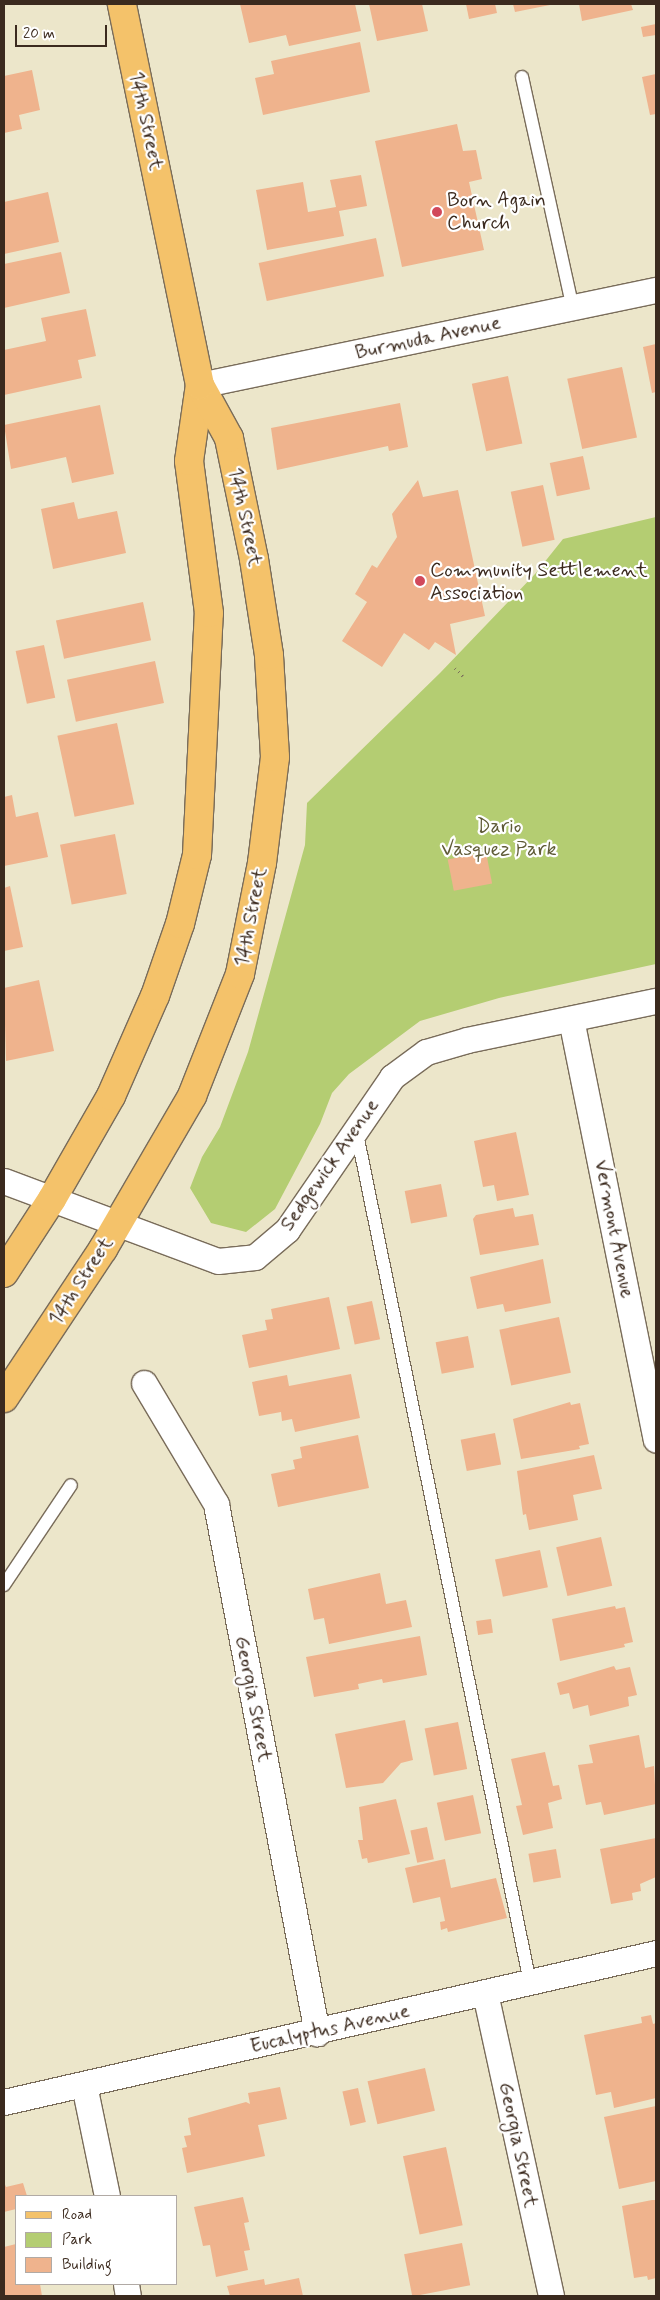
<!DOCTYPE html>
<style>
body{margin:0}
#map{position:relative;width:660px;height:2300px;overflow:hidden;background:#ece6ca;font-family:Mynerve,sans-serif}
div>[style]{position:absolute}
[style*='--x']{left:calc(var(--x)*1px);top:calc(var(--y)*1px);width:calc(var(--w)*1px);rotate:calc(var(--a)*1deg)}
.green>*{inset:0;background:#b4cd72}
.building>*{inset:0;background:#efb38d;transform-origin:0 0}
.path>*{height:3px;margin-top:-1.5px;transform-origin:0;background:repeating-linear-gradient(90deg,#796c5a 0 1px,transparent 0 5px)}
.roads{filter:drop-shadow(1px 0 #796c5a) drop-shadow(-1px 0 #796c5a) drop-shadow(0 1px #796c5a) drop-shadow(0 -1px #796c5a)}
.service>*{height:12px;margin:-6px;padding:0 6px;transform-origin:6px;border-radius:6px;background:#fff}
.minor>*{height:25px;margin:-12.5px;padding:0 12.5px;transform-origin:12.5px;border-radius:12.5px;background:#fff}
.primary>*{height:28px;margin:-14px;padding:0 14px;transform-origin:14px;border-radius:14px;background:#f4c26a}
.dots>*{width:14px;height:14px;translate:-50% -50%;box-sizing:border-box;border:2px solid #fff;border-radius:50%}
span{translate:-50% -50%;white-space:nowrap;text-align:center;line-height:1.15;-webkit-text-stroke:4.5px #fff;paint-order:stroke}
.street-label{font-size:20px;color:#3b2a1e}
.poi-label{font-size:20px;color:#3b2a1e}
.left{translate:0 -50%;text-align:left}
.park-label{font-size:20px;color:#5f5b37}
.frame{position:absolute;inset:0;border:5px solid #3b2a1e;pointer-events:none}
.legend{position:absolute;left:15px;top:2195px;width:162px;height:90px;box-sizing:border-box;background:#fff;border:1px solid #b1aaa5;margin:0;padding:6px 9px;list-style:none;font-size:15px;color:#3b2a1e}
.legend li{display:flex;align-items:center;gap:10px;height:25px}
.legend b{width:25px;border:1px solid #b1aaa5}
.scale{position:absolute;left:15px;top:25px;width:92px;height:22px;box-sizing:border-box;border:2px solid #3b2a1e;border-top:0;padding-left:6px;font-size:15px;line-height:18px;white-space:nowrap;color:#3b2a1e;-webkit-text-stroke:4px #fff;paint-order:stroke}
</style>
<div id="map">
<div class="green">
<i style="clip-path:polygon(656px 517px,656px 964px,499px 998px,420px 1021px,349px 1074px,332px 1093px,320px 1124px,275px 1209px,246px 1232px,211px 1223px,190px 1188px,202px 1157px,220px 1127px,248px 1052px,305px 845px,307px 803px,440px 673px,535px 574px,563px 539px)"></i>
</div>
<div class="building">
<i style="clip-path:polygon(240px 4px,355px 4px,361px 31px,289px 46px,286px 35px,249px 43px)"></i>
<i style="clip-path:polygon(369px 4px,422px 4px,428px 31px,377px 41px)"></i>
<i style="clip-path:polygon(466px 4px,495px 4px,497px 13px,469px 19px)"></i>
<i style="clip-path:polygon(513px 4px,550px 4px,550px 5px,515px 12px)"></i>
<i style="clip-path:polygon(579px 4px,631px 4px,633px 10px,582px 21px)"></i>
<i style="clip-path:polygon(656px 24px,656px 35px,643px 37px,641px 27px)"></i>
<i style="clip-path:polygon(360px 42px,370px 92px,263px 115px,255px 78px,274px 74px,271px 61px)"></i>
<i style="clip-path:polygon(32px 70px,40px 110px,19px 115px,22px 129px,4px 133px,4px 76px)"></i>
<i style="clip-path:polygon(656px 74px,656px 114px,650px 115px,642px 77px)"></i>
<i style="clip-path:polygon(457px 124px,463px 151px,476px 150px,482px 179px,469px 182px,484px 250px,402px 267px,375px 141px)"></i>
<i style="clip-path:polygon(361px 175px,367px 206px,339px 211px,344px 236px,267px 250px,256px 190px,303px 182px,308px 212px,336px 207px,330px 180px)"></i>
<i style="clip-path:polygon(48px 192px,59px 242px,4px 254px,4px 202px)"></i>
<i style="left:376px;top:238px;width:39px;height:120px;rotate:78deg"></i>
<i style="clip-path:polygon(61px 252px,70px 293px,4px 308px,4px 264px)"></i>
<i style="clip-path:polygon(86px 309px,96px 356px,78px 360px,82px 378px,4px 395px,4px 350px,46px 341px,41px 318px)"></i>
<i style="clip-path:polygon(656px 344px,656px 392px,652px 393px,643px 347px)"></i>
<i style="left:622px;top:367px;width:72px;height:56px;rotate:78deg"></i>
<i style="left:508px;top:376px;width:69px;height:37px;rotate:78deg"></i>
<i style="clip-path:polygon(400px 403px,408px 447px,389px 451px,388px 446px,277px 470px,271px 428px)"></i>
<i style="clip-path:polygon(100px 405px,114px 474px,72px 483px,66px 457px,11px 469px,4px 425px)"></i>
<i style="left:583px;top:456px;width:34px;height:34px;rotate:78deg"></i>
<i style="clip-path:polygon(418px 480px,423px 497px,458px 490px,485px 616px,450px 624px,456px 655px,435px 642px,429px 650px,404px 633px,382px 667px,342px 641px,367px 602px,355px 594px,372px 565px,377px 568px,397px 537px,392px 514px)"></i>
<i style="left:543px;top:485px;width:56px;height:33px;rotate:78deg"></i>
<i style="clip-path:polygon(74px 502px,78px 519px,117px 511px,126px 553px,53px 569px,41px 509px)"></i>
<i style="left:143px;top:602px;width:39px;height:89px;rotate:78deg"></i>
<i style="left:44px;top:645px;width:54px;height:29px;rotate:78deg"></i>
<i style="left:155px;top:661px;width:43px;height:90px;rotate:78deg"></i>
<i style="left:117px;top:723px;width:83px;height:61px;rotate:78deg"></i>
<i style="clip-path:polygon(12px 795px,16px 817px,38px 812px,48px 857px,4px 866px,4px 797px)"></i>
<i style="left:115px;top:834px;width:61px;height:56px;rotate:79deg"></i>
<i style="left:486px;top:852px;width:32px;height:39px;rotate:79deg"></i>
<i style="clip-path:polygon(10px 886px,23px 947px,4px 951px,4px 888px)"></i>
<i style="clip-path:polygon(39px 980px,54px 1051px,6px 1061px,4px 988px)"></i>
<i style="clip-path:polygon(516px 1132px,529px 1195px,497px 1201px,494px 1185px,483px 1187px,474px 1141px)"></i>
<i style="left:441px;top:1184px;width:33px;height:37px;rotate:79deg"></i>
<i style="clip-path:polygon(513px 1208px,515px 1217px,533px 1214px,539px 1245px,480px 1255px,473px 1219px,476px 1215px)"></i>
<i style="clip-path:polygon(543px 1259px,551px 1303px,505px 1312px,503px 1304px,477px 1309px,470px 1277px)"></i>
<i style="clip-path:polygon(329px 1297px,340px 1349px,249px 1368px,242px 1335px,267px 1330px,265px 1320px,273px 1319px,271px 1309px)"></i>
<i style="left:372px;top:1301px;width:39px;height:26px;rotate:78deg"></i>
<i style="left:559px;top:1317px;width:57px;height:61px;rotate:78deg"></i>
<i style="left:468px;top:1336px;width:32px;height:33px;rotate:79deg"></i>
<i style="clip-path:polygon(351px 1374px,360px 1418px,295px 1432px,292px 1419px,282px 1421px,281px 1412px,259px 1416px,252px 1382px,287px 1375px,289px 1386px)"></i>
<i style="clip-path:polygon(570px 1402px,571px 1405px,580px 1403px,589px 1444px,579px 1446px,580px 1449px,521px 1459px,513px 1419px)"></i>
<i style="left:495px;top:1433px;width:32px;height:35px;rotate:79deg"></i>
<i style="clip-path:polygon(358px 1435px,369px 1488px,278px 1507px,271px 1474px,295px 1469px,293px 1460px,302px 1458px,300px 1447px)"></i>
<i style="clip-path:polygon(594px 1455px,602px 1489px,573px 1495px,578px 1520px,529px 1530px,526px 1514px,523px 1515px,517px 1471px)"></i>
<i style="left:601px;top:1537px;width:50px;height:46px;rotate:77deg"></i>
<i style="left:540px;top:1550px;width:38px;height:46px;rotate:78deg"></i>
<i style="clip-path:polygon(380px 1573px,386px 1604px,406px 1600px,412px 1627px,329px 1644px,324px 1618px,314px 1620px,308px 1589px)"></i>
<i style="clip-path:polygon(615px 1606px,616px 1609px,625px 1607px,633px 1642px,624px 1644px,625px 1647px,560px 1661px,552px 1619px)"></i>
<i style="left:491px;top:1619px;width:14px;height:15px;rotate:82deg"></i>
<i style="clip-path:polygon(420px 1636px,427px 1675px,383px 1683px,382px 1679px,358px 1684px,359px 1689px,314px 1697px,306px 1657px)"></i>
<i style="clip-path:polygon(614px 1666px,616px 1670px,630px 1667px,637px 1695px,628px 1697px,629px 1706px,590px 1716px,588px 1705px,573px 1709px,569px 1693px,560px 1695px,557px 1683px)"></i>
<i style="clip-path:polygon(405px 1720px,413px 1760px,401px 1763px,383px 1783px,346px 1788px,335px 1734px)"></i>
<i style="left:458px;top:1722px;width:48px;height:34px;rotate:79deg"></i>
<i style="clip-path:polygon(639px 1735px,645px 1768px,654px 1766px,656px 1804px,604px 1815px,601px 1802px,586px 1805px,578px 1765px,593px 1763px,589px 1745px)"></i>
<i style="clip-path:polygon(545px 1752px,553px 1786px,559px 1785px,562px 1799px,548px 1803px,553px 1828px,523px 1835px,516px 1806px,522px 1805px,511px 1759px)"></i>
<i style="left:473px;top:1795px;width:39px;height:37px;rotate:78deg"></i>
<i style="clip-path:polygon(396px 1799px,410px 1854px,368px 1863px,367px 1858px,362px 1859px,358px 1840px,363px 1840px,359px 1807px)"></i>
<i style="left:427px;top:1827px;width:33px;height:17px;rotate:78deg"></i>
<i style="clip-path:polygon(656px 1838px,656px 1877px,640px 1884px,641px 1891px,632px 1893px,633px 1900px,611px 1904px,600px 1849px)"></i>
<i style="left:556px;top:1849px;width:29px;height:28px;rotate:80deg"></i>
<i style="clip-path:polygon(445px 1859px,451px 1888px,496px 1878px,507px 1918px,448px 1932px,447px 1928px,441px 1930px,440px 1922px,445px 1921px,440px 1897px,413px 1903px,405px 1868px)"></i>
<i style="clip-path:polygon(651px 2015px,653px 2024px,656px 2023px,656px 2098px,614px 2108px,611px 2092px,596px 2095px,584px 2035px,642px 2023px,641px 2017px)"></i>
<i style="left:425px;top:2068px;width:44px;height:59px;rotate:77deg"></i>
<i style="clip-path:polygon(280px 2087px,287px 2119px,258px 2125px,265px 2156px,187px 2173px,182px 2148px,187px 2147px,184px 2136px,191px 2135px,188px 2118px,246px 2102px,250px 2104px,248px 2093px)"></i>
<i style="left:358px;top:2088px;width:35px;height:16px;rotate:77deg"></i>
<i style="clip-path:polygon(656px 2106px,656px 2181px,619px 2189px,604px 2117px)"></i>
<i style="left:446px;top:2147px;width:80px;height:44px;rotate:78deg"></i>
<i style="clip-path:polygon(4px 2182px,6px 2187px,23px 2183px,27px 2196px,16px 2196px,16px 2209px,4px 2212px)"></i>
<i style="clip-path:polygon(243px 2197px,249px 2222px,244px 2223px,250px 2250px,244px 2251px,248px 2270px,216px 2277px,210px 2245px,203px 2246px,194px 2207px)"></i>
<i style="clip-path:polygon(652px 2200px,656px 2200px,656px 2278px,648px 2280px,647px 2276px,634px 2278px,622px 2206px)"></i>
<i style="left:462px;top:2243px;width:43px;height:59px;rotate:79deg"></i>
<i style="clip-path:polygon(16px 2244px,16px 2284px,40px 2284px,42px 2296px,4px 2296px,4px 2247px)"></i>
<i style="clip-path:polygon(299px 2278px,303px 2296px,230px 2296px,227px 2286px,264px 2279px,265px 2285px)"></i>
</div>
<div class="path">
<i style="--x:455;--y:668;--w:11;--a:45"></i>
</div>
<div class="roads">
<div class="service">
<i style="--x:522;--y:77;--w:237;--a:77.6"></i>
<i style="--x:356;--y:1129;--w:872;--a:78.48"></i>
<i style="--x:4;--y:1585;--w:120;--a:-56.2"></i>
</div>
<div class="minor">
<i style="--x:200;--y:385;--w:466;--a:-11.8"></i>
<i style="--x:571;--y:1019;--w:429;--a:78.6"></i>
<i style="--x:4;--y:1181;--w:228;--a:20.5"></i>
<i style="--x:218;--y:1261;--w:37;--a:-6"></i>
<i style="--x:255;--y:1257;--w:42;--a:-40.2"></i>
<i style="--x:287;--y:1230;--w:186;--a:-55.5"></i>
<i style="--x:392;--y:1077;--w:42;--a:-36.3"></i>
<i style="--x:426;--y:1052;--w:43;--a:-16.3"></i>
<i style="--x:467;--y:1040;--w:193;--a:-11.7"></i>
<i style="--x:144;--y:1383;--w:141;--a:59.2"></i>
<i style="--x:216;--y:1504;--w:539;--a:79.19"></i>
<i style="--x:485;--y:1993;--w:310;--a:77.7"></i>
<i style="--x:84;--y:2085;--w:113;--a:78.3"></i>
<i style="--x:4;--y:2102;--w:669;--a:-12.87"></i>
<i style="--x:126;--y:2284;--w:12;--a:81"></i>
</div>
<div class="primary">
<i style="--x:4;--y:1273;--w:88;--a:-57"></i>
<i style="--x:52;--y:1199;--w:119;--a:-60.2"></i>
<i style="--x:111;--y:1096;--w:109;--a:-66.3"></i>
<i style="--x:155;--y:996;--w:76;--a:-70.9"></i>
<i style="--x:180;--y:924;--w:71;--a:-76.2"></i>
<i style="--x:197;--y:855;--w:242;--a:-87.2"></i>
<i style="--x:209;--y:613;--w:153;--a:-97.5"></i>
<i style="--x:189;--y:461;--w:77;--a:-81.8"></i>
<i style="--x:4;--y:1398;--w:179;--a:-56.4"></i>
<i style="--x:103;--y:1249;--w:177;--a:-59.8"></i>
<i style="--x:192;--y:1096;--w:131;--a:-68.5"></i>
<i style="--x:240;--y:974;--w:113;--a:-78.8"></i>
<i style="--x:262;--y:863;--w:107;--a:-83"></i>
<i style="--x:275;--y:757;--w:102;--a:-93.4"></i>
<i style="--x:269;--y:655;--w:97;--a:-98.9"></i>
<i style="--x:254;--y:559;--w:124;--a:-101.7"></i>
<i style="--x:229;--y:438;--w:60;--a:-118.7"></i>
<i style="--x:200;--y:385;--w:389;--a:-101.6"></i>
</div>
</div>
<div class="dots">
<i style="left:437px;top:212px;background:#d1495b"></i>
<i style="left:420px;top:581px;background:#d1495b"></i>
</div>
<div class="street-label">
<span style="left:146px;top:121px;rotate:78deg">14th Street</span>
<span style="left:428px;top:338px;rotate:-12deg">Burmuda Avenue</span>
<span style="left:245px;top:517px;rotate:78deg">14th Street</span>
<span style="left:251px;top:917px;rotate:-79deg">14th Street</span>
<span style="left:330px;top:1165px;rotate:-55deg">Sedgewick Avenue</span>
<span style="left:614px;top:1229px;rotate:79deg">Vermont Avenue</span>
<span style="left:81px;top:1281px;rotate:-57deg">14th Street</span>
<span style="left:253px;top:1699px;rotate:79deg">Georgia Street</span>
<span style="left:330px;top:2029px;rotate:-13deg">Eucalyptus Avenue</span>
<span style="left:518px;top:2145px;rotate:78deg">Georgia Street</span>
</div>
<div class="poi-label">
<span class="left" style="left:447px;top:212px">Born Again<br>Church</span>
<span class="left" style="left:430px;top:582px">Community Settlement<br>Association</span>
</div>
<div class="park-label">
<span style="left:499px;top:838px">Dario<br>Vasquez Park</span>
</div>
<div class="frame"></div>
<ul class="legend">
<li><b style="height:6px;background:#f4c26a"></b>Road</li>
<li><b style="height:14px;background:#b4cd72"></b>Park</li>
<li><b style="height:14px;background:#efb38d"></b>Building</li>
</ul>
<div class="scale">20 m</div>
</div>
